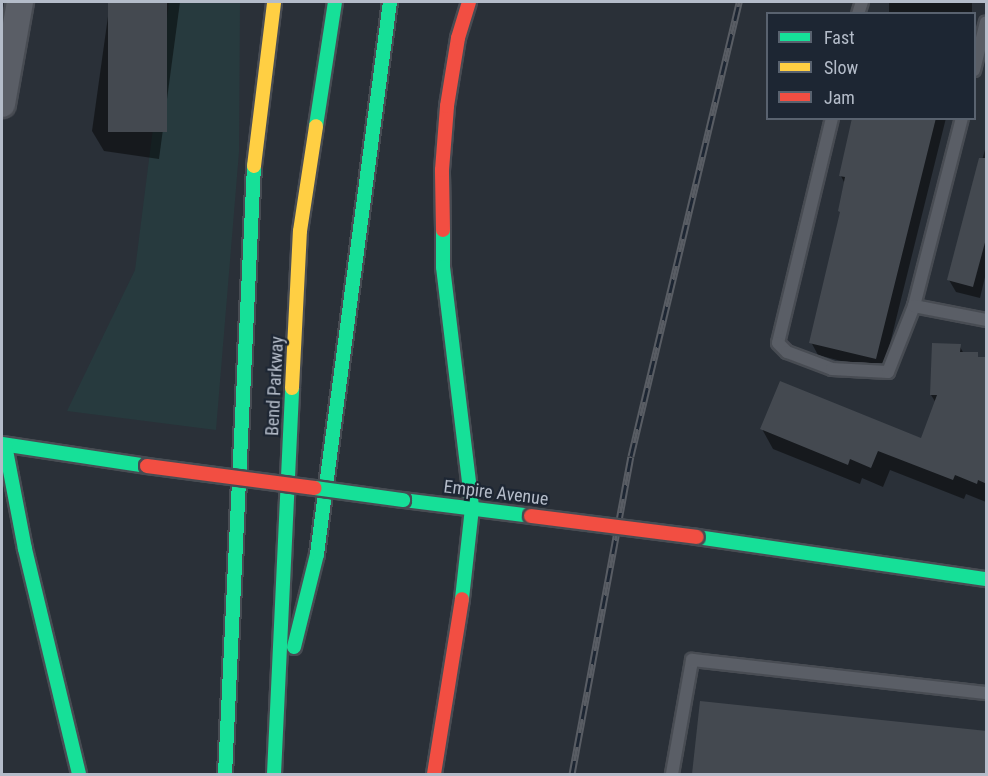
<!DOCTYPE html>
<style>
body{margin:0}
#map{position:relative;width:988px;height:776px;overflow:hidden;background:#2a3038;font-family:"Roboto Condensed",sans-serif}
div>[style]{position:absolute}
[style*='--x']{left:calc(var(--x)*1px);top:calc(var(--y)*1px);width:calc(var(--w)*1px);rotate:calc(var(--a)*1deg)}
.green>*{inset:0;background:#273a3e}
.shadow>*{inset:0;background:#0007;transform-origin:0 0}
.building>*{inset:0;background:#444950;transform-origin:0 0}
.roads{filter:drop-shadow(2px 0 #484c53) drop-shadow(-2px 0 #484c53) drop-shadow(0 2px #484c53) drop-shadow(0 -2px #484c53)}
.lane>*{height:12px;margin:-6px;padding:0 6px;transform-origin:6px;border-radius:6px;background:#5a5e66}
.street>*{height:26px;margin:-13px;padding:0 13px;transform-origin:13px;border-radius:13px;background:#5a5e66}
.fast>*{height:14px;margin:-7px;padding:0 7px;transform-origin:7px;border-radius:7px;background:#16e098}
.slow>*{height:14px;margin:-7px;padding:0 7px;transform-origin:7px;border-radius:7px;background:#ffcf43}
.jam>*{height:14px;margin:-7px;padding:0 7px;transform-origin:7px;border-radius:7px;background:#f24e42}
.rail>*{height:7px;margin-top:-3.5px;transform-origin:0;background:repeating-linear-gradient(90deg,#1d2633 0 14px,#595d64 0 28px);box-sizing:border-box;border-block:2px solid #595d64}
.bridges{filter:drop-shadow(2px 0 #474c53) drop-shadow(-2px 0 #474c53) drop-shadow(0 2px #474c53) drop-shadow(0 -2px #474c53)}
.fast-bridge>*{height:14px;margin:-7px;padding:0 7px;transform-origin:7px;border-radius:7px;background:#16e098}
.jam-bridge>*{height:14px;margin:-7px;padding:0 7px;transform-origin:7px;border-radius:7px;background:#f24e42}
span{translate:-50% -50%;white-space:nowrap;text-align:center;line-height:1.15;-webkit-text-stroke:4.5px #1d2633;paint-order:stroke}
.street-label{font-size:18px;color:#b4bcc9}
.frame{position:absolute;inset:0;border:3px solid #b4bcc9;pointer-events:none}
.legend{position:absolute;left:766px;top:12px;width:210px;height:108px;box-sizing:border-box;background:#1d2633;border:2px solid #59626f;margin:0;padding:8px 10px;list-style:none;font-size:18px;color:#b4bcc9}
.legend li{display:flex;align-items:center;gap:12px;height:30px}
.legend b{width:30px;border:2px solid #59626f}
</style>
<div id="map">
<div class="green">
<i style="clip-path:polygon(169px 2px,240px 2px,239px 152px,216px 430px,67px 411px,135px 270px)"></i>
</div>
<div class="shadow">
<i style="clip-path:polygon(110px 2px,180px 2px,159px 159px,104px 151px,92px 131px)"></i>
<i style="left:889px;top:2px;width:83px;height:12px"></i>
<i style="clip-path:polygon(865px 118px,946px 118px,883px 372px,818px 355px,811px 342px,841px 214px,845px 184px,841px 176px)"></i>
<i style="clip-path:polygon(986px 146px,986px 273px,980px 298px,956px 292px,949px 280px)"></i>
<i style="clip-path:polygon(959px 345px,969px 363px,986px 367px,986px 502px,966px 494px,964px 499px,890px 470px,883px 487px,862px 478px,860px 484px,773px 449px,762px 429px,922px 440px,936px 403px,931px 395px)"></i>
<i style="clip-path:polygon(701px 702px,986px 732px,986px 774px,693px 774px)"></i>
</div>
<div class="building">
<i style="left:108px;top:2px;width:59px;height:130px"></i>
<i style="clip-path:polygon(852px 118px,936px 118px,876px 359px,809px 343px,840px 212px,838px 211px,845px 177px,839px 176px)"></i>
<i style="clip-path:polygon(979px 158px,987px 158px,987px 235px,973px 287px,947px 280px)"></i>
<i style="clip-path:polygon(932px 343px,961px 344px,960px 352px,978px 352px,978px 357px,987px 357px,987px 484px,978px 480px,977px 484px,955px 475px,953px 480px,878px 451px,871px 468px,850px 459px,848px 465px,760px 429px,780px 381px,921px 438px,937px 395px,930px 395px)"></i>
<i style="clip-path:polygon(700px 701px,987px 731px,987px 774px,692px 774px)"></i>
</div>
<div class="roads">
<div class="lane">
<i style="--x:858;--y:14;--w:13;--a:-72"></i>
<i style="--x:974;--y:70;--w:49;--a:-76"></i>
<i style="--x:832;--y:118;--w:231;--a:103.5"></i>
<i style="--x:778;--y:343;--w:13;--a:45"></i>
<i style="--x:787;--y:352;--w:48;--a:20.7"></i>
<i style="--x:832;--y:369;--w:56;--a:3.1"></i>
<i style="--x:888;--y:372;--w:71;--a:-68.5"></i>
<i style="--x:914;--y:306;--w:194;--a:-75.7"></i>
<i style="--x:914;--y:306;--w:73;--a:11"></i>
<i style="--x:672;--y:774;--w:116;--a:-80"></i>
<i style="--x:692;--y:660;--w:296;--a:6.4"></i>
</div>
<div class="street">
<i style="--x:2;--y:104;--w:104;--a:-80"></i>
</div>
<div class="fast">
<i style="--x:316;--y:126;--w:125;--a:-81.3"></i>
<i style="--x:443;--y:230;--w:37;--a:90"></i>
<i style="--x:443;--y:267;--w:243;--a:83.1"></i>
<i style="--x:472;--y:508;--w:92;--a:96.3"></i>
<i style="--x:2;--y:444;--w:147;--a:8.6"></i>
<i style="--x:5;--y:445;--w:106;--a:79.1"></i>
<i style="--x:25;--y:549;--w:231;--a:76.5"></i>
<i style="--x:403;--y:500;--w:129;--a:7.1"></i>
<i style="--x:697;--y:537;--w:292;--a:8.3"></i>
<i style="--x:294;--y:647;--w:96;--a:-76.1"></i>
<i style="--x:317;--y:554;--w:557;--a:-82.47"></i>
<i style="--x:225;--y:774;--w:609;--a:-87.27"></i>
<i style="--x:274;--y:774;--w:386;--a:-87.3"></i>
</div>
<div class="slow">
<i style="--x:254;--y:166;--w:165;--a:-83"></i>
<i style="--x:292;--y:388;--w:157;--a:-87.1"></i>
<i style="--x:300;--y:231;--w:106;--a:-81.3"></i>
</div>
<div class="jam">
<i style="--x:443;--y:230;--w:60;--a:-91"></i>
<i style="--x:442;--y:170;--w:64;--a:-85.5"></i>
<i style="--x:447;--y:106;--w:69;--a:-80.8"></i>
<i style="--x:458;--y:38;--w:38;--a:-73"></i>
<i style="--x:434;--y:774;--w:177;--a:-80.9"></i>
</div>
</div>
<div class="rail">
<i style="--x:572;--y:774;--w:323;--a:-79.5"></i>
<i style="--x:631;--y:456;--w:467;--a:-76.6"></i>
</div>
<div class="bridges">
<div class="fast-bridge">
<i style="--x:315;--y:488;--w:89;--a:7.8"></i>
</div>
<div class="jam-bridge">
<i style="--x:147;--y:466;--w:169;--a:7.5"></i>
<i style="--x:531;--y:516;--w:167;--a:7.2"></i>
</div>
</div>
<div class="street-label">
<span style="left:275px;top:386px;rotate:-87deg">Bend Parkway</span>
<span style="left:496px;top:493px;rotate:7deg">Empire Avenue</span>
</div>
<div class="frame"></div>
<ul class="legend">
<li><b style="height:8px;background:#16e098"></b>Fast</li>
<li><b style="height:8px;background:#ffcf43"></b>Slow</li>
<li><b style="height:8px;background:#f24e42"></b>Jam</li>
</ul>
</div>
